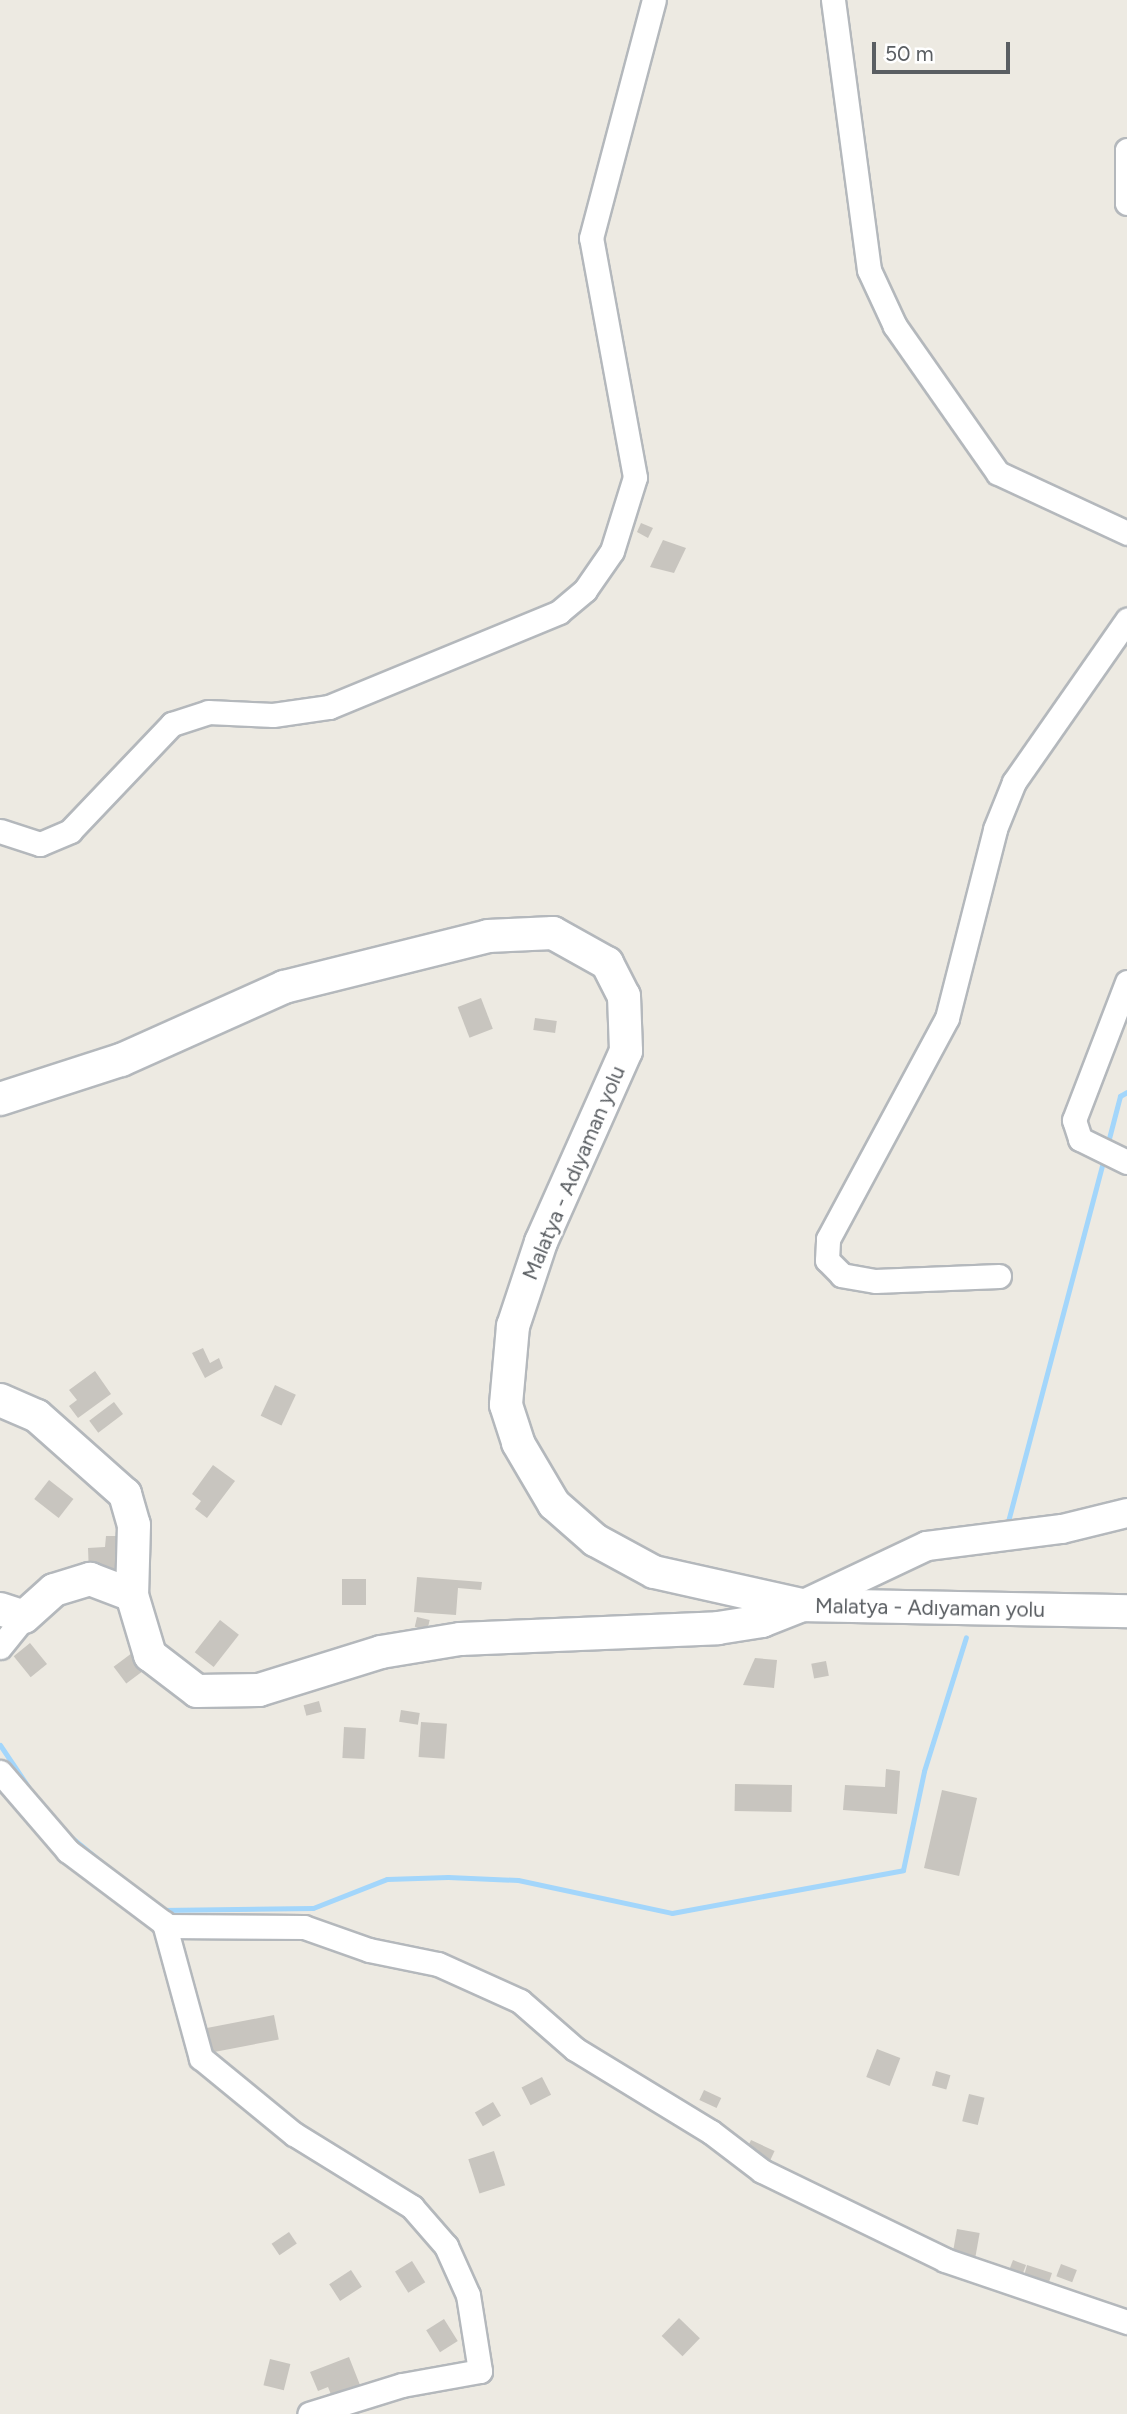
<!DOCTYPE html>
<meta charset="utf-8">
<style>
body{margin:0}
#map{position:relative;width:1127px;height:2414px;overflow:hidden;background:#edeae2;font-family:Figtree,sans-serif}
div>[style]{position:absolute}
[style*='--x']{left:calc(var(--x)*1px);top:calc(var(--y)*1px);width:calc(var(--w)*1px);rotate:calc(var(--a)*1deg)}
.stream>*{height:5px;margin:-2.5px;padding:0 2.5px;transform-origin:2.5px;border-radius:2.5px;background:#a3d6fb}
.building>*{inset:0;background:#c8c5bf;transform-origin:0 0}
.roads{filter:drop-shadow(2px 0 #b4b8bc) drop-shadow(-2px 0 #b4b8bc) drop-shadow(0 2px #b4b8bc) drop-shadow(0 -2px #b4b8bc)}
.minor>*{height:23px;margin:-11.5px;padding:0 11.5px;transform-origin:11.5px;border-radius:11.5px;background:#fff}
.tertiary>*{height:28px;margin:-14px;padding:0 14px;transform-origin:14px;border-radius:14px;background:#fff}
.secondary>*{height:32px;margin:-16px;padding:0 16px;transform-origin:16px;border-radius:16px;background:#fff}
span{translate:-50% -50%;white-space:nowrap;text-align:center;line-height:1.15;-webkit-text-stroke:5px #fff;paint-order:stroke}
.street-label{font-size:21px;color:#5a5e62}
.scale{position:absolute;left:872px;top:42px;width:138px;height:32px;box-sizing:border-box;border:4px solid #5a5e62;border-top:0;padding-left:9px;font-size:21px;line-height:24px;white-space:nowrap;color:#5a5e62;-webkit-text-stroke:5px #fff;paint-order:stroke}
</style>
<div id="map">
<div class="stream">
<i style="--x:1107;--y:1146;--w:52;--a:-75.4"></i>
<i style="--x:1120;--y:1096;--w:8;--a:-30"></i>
<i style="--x:1006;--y:1529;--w:383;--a:-75.2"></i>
<i style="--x:0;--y:1745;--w:55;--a:56"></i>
<i style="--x:66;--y:1833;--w:57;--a:39.3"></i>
<i style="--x:161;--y:1910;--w:152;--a:-0.8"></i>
<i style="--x:313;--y:1908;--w:79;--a:-21.4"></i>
<i style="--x:387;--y:1879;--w:61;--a:-1.9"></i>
<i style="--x:448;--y:1877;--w:70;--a:2.5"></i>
<i style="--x:518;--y:1880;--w:157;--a:12.1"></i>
<i style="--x:672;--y:1913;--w:235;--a:-10.5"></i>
<i style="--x:903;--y:1870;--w:101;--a:-78"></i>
<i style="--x:924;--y:1771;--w:140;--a:-72.6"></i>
</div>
<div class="building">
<i style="clip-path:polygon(641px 523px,653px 528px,648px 538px,637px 532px)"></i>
<i style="clip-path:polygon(663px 540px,686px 548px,674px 573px,650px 567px)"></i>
<i style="left:481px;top:998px;width:33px;height:25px;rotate:69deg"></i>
<i style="left:535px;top:1018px;width:22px;height:12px;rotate:8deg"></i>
<i style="clip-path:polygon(203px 1348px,210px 1363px,219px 1358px,223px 1368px,205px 1378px,192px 1353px)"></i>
<i style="clip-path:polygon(95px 1371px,111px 1394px,78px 1418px,69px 1406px,77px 1400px,69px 1390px)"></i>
<i style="left:275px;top:1385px;width:23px;height:34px;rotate:25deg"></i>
<i style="left:114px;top:1402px;width:15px;height:31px;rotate:53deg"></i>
<i style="clip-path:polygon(213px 1465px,235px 1481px,207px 1518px,195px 1509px,201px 1501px,192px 1494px)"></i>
<i style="left:49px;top:1480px;width:31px;height:24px;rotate:38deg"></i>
<i style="clip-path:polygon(106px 1536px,117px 1536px,120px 1570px,89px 1574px,88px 1548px,105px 1547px)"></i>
<i style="clip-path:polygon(417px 1577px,482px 1582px,481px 1590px,458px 1588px,456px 1615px,414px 1612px)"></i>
<i style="left:342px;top:1579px;width:24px;height:26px"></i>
<i style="left:417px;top:1617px;width:13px;height:10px;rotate:13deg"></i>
<i style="left:220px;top:1620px;width:24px;height:41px;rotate:38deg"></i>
<i style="left:30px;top:1643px;width:27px;height:21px;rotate:51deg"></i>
<i style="left:136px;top:1650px;width:21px;height:28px;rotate:53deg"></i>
<i style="clip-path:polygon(755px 1658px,777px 1660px,774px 1688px,743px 1685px)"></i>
<i style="left:826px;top:1661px;width:15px;height:15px;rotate:79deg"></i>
<i style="left:319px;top:1701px;width:11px;height:16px;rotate:75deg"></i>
<i style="left:401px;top:1710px;width:19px;height:12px;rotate:9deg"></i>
<i style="left:421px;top:1722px;width:26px;height:35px;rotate:4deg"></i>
<i style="left:344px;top:1727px;width:22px;height:31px;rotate:3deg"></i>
<i style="clip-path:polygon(886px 1769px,900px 1771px,897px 1814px,843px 1810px,845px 1785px,885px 1787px)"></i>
<i style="left:735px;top:1784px;width:57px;height:27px;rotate:1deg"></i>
<i style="left:942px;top:1790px;width:36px;height:80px;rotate:13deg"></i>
<i style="left:274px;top:2015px;width:25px;height:79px;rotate:79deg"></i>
<i style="left:877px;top:2049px;width:25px;height:30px;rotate:21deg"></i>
<i style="left:936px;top:2071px;width:15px;height:15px;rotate:16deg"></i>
<i style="left:542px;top:2077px;width:20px;height:23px;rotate:63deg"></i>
<i style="left:704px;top:2090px;width:19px;height:11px;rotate:25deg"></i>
<i style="left:969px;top:2094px;width:16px;height:28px;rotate:14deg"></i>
<i style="left:493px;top:2102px;width:16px;height:21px;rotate:60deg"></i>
<i style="left:751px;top:2140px;width:26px;height:16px;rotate:25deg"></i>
<i style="left:494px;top:2151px;width:36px;height:27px;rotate:72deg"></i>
<i style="left:957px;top:2229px;width:23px;height:28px;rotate:10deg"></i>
<i style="left:289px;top:2232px;width:14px;height:21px;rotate:56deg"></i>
<i style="left:1013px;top:2260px;width:14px;height:21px;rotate:21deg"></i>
<i style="left:412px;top:2261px;width:25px;height:20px;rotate:58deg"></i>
<i style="left:1061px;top:2264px;width:17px;height:13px;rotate:21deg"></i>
<i style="clip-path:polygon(1027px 2265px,1052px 2273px,1049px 2282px,1041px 2280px,1038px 2288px,1022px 2283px)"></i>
<i style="left:351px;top:2270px;width:20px;height:26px;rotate:57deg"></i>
<i style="left:679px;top:2318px;width:29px;height:25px;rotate:44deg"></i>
<i style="left:444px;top:2319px;width:26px;height:21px;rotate:58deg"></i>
<i style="clip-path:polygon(349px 2357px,360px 2385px,332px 2397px,328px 2387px,318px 2391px,310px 2372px)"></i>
<i style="left:270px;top:2359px;width:21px;height:27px;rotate:14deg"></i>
</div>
<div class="roads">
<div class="minor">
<i style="--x:833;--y:0;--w:272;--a:82.4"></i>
<i style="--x:869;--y:270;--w:62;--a:65.1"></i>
<i style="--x:895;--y:326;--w:179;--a:55"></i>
<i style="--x:998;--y:473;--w:142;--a:24.9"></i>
<i style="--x:1127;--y:150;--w:53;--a:90"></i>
<i style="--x:0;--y:831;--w:42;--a:18"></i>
<i style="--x:40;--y:844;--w:33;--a:-23"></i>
<i style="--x:70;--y:831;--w:148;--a:-46.4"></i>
<i style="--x:172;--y:724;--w:38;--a:-18"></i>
<i style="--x:208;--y:712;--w:65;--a:2.6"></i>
<i style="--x:273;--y:715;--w:57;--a:-8.1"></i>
<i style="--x:329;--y:707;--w:249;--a:-22.4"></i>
<i style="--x:559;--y:612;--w:34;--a:-40"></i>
<i style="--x:585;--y:590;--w:47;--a:-55.3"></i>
<i style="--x:612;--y:551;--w:77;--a:-72.7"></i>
<i style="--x:635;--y:477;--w:243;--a:-100.4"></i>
<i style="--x:591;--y:238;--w:246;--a:-75.2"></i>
<i style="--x:1127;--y:982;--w:148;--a:111"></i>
<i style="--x:1074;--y:1120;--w:20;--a:72"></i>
<i style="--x:1080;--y:1139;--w:52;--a:26.1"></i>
<i style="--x:999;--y:1276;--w:124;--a:177.7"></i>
<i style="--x:875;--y:1281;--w:34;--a:-170"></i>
<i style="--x:842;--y:1275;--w:21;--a:-135"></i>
<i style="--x:827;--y:1260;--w:21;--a:-87"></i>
<i style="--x:828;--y:1239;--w:251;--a:-61.7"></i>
<i style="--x:947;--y:1018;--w:195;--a:-75.7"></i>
<i style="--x:995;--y:829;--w:51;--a:-68"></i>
<i style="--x:1014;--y:782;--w:198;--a:-55.1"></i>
<i style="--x:0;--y:1647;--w:38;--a:-51"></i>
<i style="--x:0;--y:1772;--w:104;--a:49.3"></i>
<i style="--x:68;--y:1851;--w:120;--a:36.9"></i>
<i style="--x:164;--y:1923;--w:140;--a:74.7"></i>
<i style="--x:201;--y:2058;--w:120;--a:39.3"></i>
<i style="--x:294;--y:2134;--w:139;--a:31.7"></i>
<i style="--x:412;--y:2207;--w:52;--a:48.9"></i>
<i style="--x:446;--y:2246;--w:54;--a:65.8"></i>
<i style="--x:468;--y:2295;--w:77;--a:81"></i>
<i style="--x:480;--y:2371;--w:79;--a:169.8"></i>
<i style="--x:402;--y:2385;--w:97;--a:162.7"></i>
<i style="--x:165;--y:1926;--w:139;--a:0.4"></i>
<i style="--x:304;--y:1927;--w:69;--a:19.5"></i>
<i style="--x:369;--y:1950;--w:70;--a:11.5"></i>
<i style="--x:438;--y:1964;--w:90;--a:24.3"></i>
<i style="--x:520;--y:2001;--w:73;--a:41.1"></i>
<i style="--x:575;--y:2049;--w:159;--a:31.4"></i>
<i style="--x:711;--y:2132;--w:64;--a:37.4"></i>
<i style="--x:762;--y:2171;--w:203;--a:25.9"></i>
<i style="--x:945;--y:2260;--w:192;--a:18.8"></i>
</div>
<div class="tertiary">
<i style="--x:802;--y:1605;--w:138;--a:-25.3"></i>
<i style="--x:927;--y:1546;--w:136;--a:-7.2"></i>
<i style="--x:1062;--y:1529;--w:67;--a:-13.8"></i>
</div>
<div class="secondary">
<i style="--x:0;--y:1099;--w:127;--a:-17.9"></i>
<i style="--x:121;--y:1060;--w:179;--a:-24.1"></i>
<i style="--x:284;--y:987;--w:210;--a:-14"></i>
<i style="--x:488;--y:936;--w:65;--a:-2.6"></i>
<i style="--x:553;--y:933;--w:62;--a:29.1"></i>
<i style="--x:607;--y:963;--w:37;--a:63"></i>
<i style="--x:624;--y:996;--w:55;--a:87.9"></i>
<i style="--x:626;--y:1051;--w:209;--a:114"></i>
<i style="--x:541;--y:1242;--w:89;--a:108.4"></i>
<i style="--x:513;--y:1326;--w:79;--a:95.1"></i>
<i style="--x:506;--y:1405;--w:40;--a:72"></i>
<i style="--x:518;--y:1443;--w:71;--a:59.5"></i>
<i style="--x:554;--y:1504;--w:55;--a:41.3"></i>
<i style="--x:595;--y:1540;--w:67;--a:28.5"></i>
<i style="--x:654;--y:1572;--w:152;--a:12.6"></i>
<i style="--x:802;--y:1605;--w:325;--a:1.1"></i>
<i style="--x:0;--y:1400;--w:40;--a:23.4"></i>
<i style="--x:37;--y:1416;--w:118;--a:41.6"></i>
<i style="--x:125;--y:1494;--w:32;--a:74"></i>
<i style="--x:134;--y:1525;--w:70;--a:91.6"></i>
<i style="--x:132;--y:1595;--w:63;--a:73.3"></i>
<i style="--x:150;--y:1655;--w:59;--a:37.5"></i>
<i style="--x:197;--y:1691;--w:62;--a:-0.9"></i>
<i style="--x:259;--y:1690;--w:128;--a:-17.3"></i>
<i style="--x:381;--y:1652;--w:80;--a:-9.3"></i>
<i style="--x:460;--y:1639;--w:258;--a:-2.4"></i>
<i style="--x:718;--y:1628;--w:45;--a:-9"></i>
<i style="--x:762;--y:1621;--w:43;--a:-21.8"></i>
<i style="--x:0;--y:1609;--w:25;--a:18"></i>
<i style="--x:24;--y:1617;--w:40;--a:-42"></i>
<i style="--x:54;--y:1590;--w:38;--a:-17"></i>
<i style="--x:90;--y:1579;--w:45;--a:20.9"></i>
</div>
</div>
<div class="street-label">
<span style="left:574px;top:1173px;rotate:-67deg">Malatya - Adıyaman yolu</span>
<span style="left:930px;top:1608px;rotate:1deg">Malatya - Adıyaman yolu</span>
</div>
<div class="scale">50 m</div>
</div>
